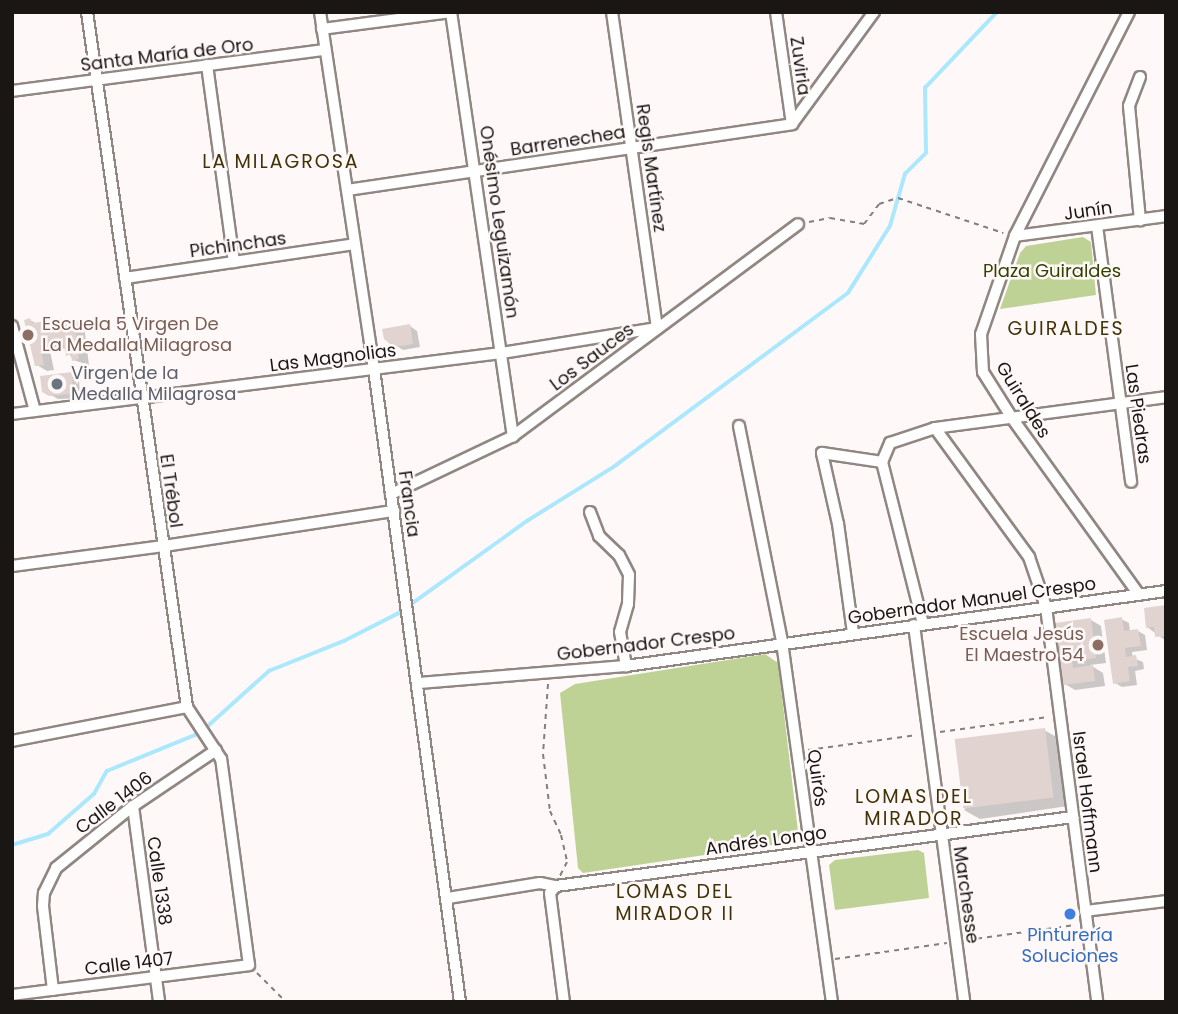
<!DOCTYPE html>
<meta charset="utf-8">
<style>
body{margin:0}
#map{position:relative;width:1178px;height:1014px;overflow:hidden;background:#fef9f8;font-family:Poppins,sans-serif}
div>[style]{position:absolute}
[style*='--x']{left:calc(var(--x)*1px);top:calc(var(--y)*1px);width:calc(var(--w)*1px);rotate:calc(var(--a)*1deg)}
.green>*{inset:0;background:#bed295}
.shadow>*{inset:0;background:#0003}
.stream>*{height:3.5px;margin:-1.75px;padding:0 1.75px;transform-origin:1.75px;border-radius:1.75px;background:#abe8fd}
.building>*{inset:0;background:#e0d3d0;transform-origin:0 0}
.path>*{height:2px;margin-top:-1px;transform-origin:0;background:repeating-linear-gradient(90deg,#837f7d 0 5px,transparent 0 10px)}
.roads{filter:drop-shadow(2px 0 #918782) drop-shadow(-2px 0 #918782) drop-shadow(0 2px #918782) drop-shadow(0 -2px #918782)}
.street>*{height:10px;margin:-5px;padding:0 5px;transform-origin:5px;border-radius:5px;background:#fff}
.dots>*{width:19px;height:19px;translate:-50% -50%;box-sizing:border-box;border:4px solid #fef9f8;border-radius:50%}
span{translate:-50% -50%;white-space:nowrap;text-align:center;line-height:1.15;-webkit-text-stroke:5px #fef9f8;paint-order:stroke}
.street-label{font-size:18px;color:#1a1614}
.park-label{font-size:18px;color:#324100}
.education-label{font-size:18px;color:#785e54}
.left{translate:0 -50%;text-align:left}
.right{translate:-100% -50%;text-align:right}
.worship-label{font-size:18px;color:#5b616d}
.shop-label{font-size:18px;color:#366cbe}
.neighbourhood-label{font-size:19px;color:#423208;letter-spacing:2px}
.frame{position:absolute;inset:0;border:14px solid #1a1614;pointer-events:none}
</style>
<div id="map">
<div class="green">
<i style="clip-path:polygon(1083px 237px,1091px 242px,1096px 295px,1000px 309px,1020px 253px,1026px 246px)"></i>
<i style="clip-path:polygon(765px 654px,778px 663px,798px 831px,786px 843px,583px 873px,578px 868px,560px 693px,575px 684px)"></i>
<i style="clip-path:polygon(918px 850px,924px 853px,929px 898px,835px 910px,829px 865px,835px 860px)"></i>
</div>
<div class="shadow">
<i style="clip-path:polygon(74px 319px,84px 325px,89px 365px,73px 360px,66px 348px,50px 351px,54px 370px,47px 371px,37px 365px,30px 320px,37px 324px)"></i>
<i style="clip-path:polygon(410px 326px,417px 331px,420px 347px,403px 350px,395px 345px)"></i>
<i style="clip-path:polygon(72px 374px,79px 378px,80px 398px,58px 399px,44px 391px)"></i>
<i style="clip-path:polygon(1166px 607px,1166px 641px,1147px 627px)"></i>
<i style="clip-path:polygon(1121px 619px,1129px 623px,1130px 632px,1138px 631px,1145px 635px,1147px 650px,1132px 652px,1133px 658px,1143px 662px,1144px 669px,1135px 671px,1137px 685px,1122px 687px,1115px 683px)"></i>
<i style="clip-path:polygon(1091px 620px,1101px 626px,1106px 663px,1090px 665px,1103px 673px,1105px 686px,1075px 690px,1065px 684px,1057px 625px)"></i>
<i style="clip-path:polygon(1044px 730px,1060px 739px,1068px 806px,980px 819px,964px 810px)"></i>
</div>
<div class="stream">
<i style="--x:209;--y:725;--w:81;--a:-42"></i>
<i style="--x:269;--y:671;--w:81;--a:-21.8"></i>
<i style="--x:344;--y:641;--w:62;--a:-27"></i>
<i style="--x:399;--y:613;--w:158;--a:-35.7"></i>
<i style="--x:527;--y:521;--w:104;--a:-32"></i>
<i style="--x:615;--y:466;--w:290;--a:-36.6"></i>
<i style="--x:848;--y:293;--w:79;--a:-57.9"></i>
<i style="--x:890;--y:226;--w:54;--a:-73.9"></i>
<i style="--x:905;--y:174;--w:30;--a:-45"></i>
<i style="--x:926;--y:153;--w:65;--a:-90.9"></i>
<i style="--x:925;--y:88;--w:105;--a:-46.5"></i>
<i style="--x:12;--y:845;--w:38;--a:-17"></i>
<i style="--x:48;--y:834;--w:61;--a:-41"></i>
<i style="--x:94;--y:794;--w:26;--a:-61"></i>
<i style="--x:107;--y:771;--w:95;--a:-22.2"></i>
</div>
<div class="building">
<i style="clip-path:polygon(30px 318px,32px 323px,74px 318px,79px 359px,72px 361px,71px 354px,66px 356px,63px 341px,40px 346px,44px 365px,35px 366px,24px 320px)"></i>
<i style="clip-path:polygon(410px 324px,413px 344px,394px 347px,384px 339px,382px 329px)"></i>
<i style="clip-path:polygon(72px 372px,73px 394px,49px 396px,42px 392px,40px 376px)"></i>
<i style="clip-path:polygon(1166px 605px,1166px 636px,1155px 637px,1154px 627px,1146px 628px,1144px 608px)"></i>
<i style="clip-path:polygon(1122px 617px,1124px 631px,1138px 629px,1141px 646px,1125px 648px,1126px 657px,1136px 655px,1138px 666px,1128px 667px,1130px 681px,1113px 684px,1104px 620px)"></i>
<i style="clip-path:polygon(1091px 618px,1096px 658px,1072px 661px,1073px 668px,1093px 665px,1095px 681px,1063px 685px,1055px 623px)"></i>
<i style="left:1045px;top:728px;width:70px;height:91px;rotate:83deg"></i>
</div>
<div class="path">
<i style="--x:809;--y:222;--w:21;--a:-11"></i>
<i style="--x:830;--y:218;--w:35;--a:10"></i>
<i style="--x:864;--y:224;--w:25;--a:-53"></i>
<i style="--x:879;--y:204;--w:20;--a:-18"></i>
<i style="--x:898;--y:198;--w:111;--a:18.4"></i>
<i style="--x:548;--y:684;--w:70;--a:94.1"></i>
<i style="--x:543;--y:754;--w:57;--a:83"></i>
<i style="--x:550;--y:811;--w:26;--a:65"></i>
<i style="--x:561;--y:835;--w:28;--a:77"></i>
<i style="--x:567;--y:862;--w:16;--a:117"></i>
<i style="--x:940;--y:732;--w:109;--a:-7.9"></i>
<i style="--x:808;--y:750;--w:110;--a:-7.8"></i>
<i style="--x:967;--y:940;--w:109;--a:-7.9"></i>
<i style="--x:835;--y:959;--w:113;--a:-8.1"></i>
<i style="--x:257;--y:973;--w:41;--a:45"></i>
</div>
<div class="roads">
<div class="street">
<i style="--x:320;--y:12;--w:361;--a:81.4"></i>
<i style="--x:374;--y:369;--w:639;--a:82.26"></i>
<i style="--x:451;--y:12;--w:429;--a:81.7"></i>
<i style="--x:776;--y:12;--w:113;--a:81.9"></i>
<i style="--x:1129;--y:12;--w:251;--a:117"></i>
<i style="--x:1015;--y:236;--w:104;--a:109.1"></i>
<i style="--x:981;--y:334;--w:38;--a:87"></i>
<i style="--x:983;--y:372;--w:54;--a:57.8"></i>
<i style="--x:1012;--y:418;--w:218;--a:54.3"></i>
<i style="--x:322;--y:29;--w:131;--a:-7.5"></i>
<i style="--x:207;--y:65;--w:199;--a:82.2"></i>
<i style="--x:1140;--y:77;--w:31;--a:111"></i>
<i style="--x:1129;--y:106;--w:115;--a:84.5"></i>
<i style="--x:12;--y:91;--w:316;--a:-7.5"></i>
<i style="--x:792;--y:124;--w:139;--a:-53.8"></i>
<i style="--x:347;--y:190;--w:450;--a:-8.4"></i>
<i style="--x:1097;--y:226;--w:258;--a:82.4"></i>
<i style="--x:1015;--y:236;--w:152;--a:-7.5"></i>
<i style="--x:125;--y:278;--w:232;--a:-8.4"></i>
<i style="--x:12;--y:326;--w:88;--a:74.9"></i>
<i style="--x:12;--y:414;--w:494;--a:-7.1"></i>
<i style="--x:502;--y:353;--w:157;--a:-9.2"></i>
<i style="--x:657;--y:328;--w:319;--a:-98.1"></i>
<i style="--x:739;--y:426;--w:220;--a:78.7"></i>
<i style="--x:782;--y:642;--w:363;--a:82.1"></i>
<i style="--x:935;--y:428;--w:160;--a:53.9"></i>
<i style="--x:1029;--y:557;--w:53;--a:71.2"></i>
<i style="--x:1046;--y:607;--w:398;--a:82.6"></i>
<i style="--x:391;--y:494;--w:135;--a:-25.4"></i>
<i style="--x:513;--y:436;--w:355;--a:-36.6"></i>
<i style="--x:590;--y:512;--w:26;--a:69"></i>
<i style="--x:599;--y:536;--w:28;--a:44"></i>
<i style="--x:619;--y:555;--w:22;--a:63"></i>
<i style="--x:629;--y:575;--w:29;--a:92"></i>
<i style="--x:628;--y:604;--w:29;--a:106"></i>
<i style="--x:620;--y:632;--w:35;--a:80"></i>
<i style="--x:12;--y:566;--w:153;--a:-7.5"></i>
<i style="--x:164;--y:546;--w:233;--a:-8.7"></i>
<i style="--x:923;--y:624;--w:167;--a:-104.2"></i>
<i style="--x:882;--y:462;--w:21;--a:-67"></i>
<i style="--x:890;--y:443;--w:47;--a:-18.4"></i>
<i style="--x:935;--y:428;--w:233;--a:-7.6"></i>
<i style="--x:914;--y:625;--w:380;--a:82.4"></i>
<i style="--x:853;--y:633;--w:110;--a:-97.8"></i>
<i style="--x:838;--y:524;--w:73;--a:-102.7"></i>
<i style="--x:822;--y:453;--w:61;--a:8.5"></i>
<i style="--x:418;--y:683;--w:209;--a:-4.7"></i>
<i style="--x:626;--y:666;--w:545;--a:-7.91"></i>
<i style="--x:12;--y:741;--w:178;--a:-11"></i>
<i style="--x:133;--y:806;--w:198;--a:82.4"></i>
<i style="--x:556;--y:886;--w:9;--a:131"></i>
<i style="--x:550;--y:893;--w:110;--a:82.7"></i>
<i style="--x:448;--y:898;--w:93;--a:-9.3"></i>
<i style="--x:540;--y:883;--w:16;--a:11"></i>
<i style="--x:556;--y:886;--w:522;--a:-7.6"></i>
<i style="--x:1085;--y:911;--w:82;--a:-7"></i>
<i style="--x:53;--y:990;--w:85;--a:-96.8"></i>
<i style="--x:43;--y:906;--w:13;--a:-86"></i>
<i style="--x:44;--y:893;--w:28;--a:-64"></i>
<i style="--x:56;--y:868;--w:99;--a:-38.8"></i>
<i style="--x:133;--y:806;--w:100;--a:-34"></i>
<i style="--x:12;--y:995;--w:239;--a:-7.2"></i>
<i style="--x:249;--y:965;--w:208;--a:-97.7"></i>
<i style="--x:221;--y:759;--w:62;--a:-123.2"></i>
<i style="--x:187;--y:707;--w:702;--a:-98.19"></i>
</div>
</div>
<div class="dots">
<i style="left:28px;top:335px;background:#8d6e63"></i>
<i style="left:57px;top:384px;background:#6b7280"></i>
<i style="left:1098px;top:645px;background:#8d6e63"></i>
<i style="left:1070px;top:914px;background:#3f7fe0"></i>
</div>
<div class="street-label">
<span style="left:167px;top:55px;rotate:-7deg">Santa María de Oro</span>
<span style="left:800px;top:66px;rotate:82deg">Zuviria</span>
<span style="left:568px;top:141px;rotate:-9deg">Barrenechea</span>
<span style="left:651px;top:168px;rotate:82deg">Regis Martínez</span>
<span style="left:1088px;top:211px;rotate:-8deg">Junín</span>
<span style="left:499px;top:222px;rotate:82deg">Onésimo Leguizamón</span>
<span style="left:238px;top:245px;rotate:-8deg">Pichinchas</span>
<span style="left:592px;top:357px;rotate:-37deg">Los Sauces</span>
<span style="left:333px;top:358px;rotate:-7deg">Las Magnolias</span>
<span style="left:1023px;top:400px;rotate:58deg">Guiraldes</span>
<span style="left:1138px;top:414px;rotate:82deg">Las Piedras</span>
<span style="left:171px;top:491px;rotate:82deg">El Trébol</span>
<span style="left:409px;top:504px;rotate:82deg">Francia</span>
<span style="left:972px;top:601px;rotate:-8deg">Gobernador Manuel Crespo</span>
<span style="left:646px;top:644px;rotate:-7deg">Gobernador Crespo</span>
<span style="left:817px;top:778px;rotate:82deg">Quirós</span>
<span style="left:1087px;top:802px;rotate:83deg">Israel Hoffmann</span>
<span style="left:114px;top:803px;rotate:-37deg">Calle 1406</span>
<span style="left:766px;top:841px;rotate:-8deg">Andrés Longo</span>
<span style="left:159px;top:881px;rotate:82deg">Calle 1338</span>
<span style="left:966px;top:895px;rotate:82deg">Marchesse</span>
<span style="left:129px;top:964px;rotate:-7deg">Calle 1407</span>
</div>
<div class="park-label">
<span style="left:1052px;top:271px">Plaza Guiraldes</span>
</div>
<div class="education-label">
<span class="left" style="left:42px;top:335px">Escuela 5 Virgen De<br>La Medalla Milagrosa</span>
<span class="right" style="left:1084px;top:645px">Escuela Jesús<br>El Maestro 54</span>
</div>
<div class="worship-label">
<span class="left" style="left:71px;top:384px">Virgen de la<br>Medalla Milagrosa</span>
</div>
<div class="shop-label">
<span style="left:1070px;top:946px">Pinturería<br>Soluciones</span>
</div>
<div class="neighbourhood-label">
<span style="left:281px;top:162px">LA MILAGROSA</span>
<span style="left:1066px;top:329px">GUIRALDES</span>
<span style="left:914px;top:808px">LOMAS DEL<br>MIRADOR</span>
<span style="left:675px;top:903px">LOMAS DEL<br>MIRADOR II</span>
</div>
<div class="frame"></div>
</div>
